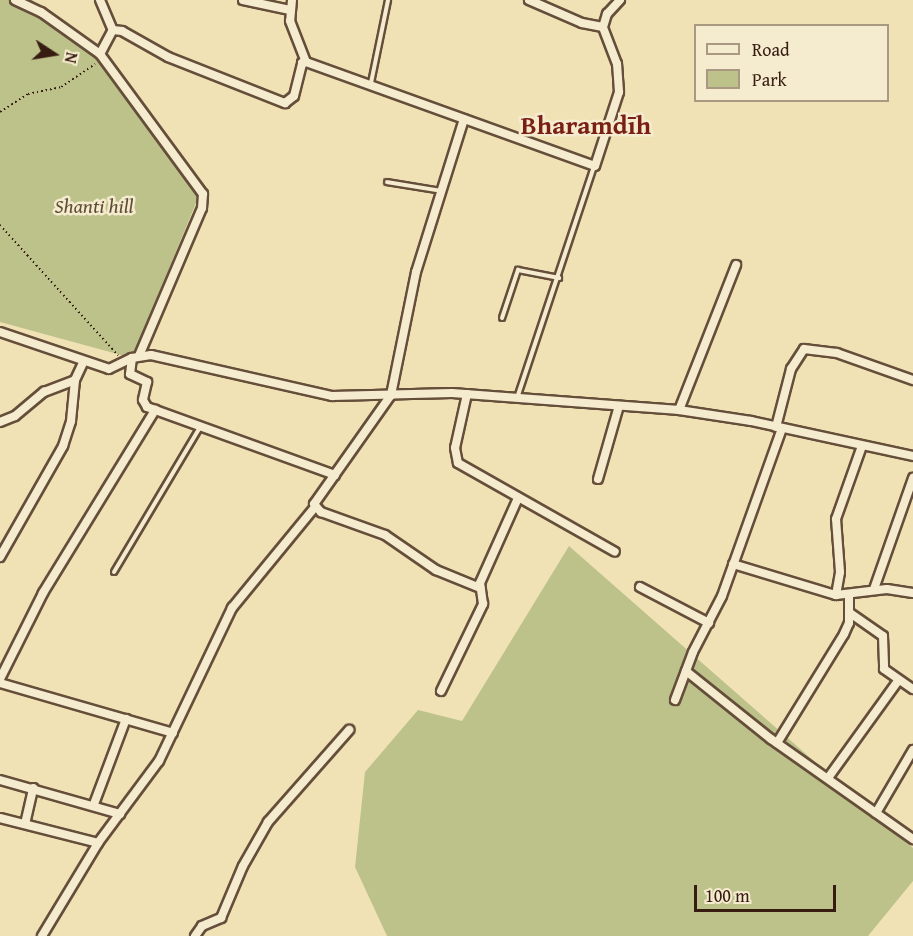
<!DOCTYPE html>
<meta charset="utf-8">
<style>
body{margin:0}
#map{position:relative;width:913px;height:936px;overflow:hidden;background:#f0e2b5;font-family:"Gentium Book Plus",serif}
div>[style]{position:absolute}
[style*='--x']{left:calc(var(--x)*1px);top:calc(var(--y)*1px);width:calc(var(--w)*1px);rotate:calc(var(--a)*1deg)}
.green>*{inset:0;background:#bdc28b}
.path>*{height:1.5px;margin-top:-0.75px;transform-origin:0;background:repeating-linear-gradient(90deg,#371c11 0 1.5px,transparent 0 4.5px)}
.roads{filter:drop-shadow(2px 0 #654e3a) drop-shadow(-2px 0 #654e3a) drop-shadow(0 2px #654e3a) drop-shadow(0 -2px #654e3a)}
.service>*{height:4px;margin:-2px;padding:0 2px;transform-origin:2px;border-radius:2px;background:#f5eccf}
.minor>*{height:8px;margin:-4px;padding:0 4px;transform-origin:4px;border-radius:4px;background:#f5eccf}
span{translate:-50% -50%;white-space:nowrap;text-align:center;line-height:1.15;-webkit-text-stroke:5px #f5eccf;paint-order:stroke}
.park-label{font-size:20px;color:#5f4e36;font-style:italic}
.district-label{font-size:26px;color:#7a1f14;font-weight:700}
.legend{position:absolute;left:694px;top:24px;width:195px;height:78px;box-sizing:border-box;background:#f5eccf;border:2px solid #a99983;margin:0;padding:8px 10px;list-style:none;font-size:18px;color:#371c11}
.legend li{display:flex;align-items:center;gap:12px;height:30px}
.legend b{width:30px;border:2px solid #a99983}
.north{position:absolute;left:24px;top:24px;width:60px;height:60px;-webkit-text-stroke:4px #f5eccf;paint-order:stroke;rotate:102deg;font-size:16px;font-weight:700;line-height:24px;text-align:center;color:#371c11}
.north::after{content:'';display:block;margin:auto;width:21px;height:27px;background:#371c11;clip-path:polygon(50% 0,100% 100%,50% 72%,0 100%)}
.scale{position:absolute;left:694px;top:885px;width:142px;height:27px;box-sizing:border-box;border:3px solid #371c11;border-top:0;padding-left:8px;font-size:18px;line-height:21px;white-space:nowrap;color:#371c11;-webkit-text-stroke:4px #f5eccf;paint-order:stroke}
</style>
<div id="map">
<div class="green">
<i style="clip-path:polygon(0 0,32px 0,103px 59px,201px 191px,132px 358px,0 322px)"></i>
<i style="clip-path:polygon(569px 546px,913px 848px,913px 881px,868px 936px,387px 936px,355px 867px,365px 772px,418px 710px,462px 721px)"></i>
</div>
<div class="path">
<i style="--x:0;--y:112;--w:33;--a:-33"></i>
<i style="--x:28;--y:94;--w:34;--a:-12"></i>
<i style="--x:61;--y:87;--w:41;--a:-34.1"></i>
<i style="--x:0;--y:225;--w:176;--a:47.8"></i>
</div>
<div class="roads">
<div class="service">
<i style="--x:371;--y:83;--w:85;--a:-78.4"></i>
<i style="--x:387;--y:182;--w:56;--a:9.3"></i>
<i style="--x:502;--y:318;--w:51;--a:-71.6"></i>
<i style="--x:518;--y:270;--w:42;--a:11"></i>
<i style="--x:517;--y:398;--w:243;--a:-71.6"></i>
<i style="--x:114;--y:572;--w:169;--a:-59.3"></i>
</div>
<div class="minor">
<i style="--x:15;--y:0;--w:29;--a:25"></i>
<i style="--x:41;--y:12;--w:72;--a:35.4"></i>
<i style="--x:100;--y:54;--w:174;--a:53.7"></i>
<i style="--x:203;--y:194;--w:14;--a:94"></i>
<i style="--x:202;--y:208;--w:161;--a:113.1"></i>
<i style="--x:100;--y:0;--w:33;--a:67"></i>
<i style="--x:243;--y:0;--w:48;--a:12"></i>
<i style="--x:292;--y:0;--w:21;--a:95"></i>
<i style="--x:290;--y:21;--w:44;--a:68.7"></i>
<i style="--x:529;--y:0;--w:58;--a:23.5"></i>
<i style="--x:582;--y:23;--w:21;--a:11"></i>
<i style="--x:100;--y:54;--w:27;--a:-62"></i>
<i style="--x:113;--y:30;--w:9;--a:6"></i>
<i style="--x:122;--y:31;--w:53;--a:29.5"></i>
<i style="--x:168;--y:57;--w:126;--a:21.5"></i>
<i style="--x:285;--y:103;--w:11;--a:-38"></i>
<i style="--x:294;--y:96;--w:34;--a:-76"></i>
<i style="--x:302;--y:63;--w:4;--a:-14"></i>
<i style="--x:306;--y:62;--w:307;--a:19.8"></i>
<i style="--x:595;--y:166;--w:78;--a:-72"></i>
<i style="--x:619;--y:92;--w:28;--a:-94"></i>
<i style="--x:617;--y:64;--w:40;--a:-111"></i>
<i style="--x:603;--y:27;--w:14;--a:-73"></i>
<i style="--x:607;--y:14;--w:19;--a:-47"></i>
<i style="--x:464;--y:119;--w:160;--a:107.4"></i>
<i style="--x:416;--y:272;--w:126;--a:101.5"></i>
<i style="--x:391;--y:395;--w:133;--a:125.2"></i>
<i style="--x:314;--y:504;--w:11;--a:49"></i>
<i style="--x:321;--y:512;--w:68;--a:19.8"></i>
<i style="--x:385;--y:535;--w:62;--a:34.5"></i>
<i style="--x:436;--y:570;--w:48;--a:22.2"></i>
<i style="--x:0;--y:332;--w:115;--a:18.7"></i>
<i style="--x:109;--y:369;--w:25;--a:-26"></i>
<i style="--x:132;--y:358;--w:19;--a:-9"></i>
<i style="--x:151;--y:355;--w:186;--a:12.8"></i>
<i style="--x:332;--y:396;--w:120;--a:-1.4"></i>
<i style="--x:452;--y:393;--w:228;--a:4.3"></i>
<i style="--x:679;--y:410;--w:73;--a:8.7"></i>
<i style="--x:751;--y:421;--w:166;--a:12.2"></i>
<i style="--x:132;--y:358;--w:16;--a:97"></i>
<i style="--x:130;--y:374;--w:19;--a:25"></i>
<i style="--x:147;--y:382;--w:18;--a:103"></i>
<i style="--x:143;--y:400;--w:8;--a:60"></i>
<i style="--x:147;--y:407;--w:200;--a:19.9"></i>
<i style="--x:467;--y:394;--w:55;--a:102.5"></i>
<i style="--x:455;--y:448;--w:15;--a:79"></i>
<i style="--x:458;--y:463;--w:180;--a:29.5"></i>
<i style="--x:679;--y:410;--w:156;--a:-68.5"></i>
<i style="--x:0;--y:422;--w:16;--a:-22"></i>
<i style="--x:15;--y:416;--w:38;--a:-40"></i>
<i style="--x:44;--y:392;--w:33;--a:-21"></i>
<i style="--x:75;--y:380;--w:19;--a:-65"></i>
<i style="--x:776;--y:427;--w:60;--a:-75.5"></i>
<i style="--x:791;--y:369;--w:24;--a:-57"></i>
<i style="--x:804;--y:349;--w:33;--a:7"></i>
<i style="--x:837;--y:353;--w:81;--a:19.6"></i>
<i style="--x:598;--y:479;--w:76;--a:-74"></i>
<i style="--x:0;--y:557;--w:128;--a:-60.4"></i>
<i style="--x:63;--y:446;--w:26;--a:-72"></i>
<i style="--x:71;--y:421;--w:41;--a:-84.4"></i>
<i style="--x:733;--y:564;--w:108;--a:16.8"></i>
<i style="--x:836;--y:595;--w:51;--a:-6.7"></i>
<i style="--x:887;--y:589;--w:26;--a:9"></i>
<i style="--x:640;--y:587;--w:78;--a:27.6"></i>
<i style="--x:874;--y:589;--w:118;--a:-70.6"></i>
<i style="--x:836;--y:595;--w:23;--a:-80"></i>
<i style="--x:840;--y:572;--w:53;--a:-94.3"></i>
<i style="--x:836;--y:519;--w:77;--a:-70.4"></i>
<i style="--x:850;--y:613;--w:40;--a:34.9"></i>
<i style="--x:883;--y:636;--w:33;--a:88"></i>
<i style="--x:884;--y:669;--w:35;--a:35"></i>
<i style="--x:686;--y:671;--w:109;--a:38.7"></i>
<i style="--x:771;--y:739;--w:174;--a:35.2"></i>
<i style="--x:0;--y:679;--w:96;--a:-63.4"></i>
<i style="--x:43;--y:593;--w:215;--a:-58.5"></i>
<i style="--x:0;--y:683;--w:180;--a:16.1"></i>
<i style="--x:441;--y:691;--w:97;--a:-64.2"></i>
<i style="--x:483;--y:604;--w:21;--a:-98"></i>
<i style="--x:480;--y:583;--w:93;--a:-65.9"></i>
<i style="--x:675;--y:700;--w:51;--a:-69.4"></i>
<i style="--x:693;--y:652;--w:63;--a:-62.6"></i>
<i style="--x:722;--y:596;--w:178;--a:-70.3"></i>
<i style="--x:777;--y:743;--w:128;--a:-58.4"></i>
<i style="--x:844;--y:634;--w:12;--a:-66"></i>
<i style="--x:849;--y:623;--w:29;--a:-90"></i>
<i style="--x:828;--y:778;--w:120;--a:-54.2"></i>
<i style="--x:0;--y:780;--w:125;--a:15.8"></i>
<i style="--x:94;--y:804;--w:91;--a:-69.4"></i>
<i style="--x:876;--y:813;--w:73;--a:-59.6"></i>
<i style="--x:0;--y:818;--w:101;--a:14.3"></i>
<i style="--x:25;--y:824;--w:37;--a:-77"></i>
<i style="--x:42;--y:936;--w:109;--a:-58.9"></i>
<i style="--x:98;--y:843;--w:102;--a:-53.4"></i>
<i style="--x:159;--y:761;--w:170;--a:-64.5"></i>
<i style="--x:232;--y:608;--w:131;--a:-50.6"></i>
<i style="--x:195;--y:936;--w:12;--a:-55"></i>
<i style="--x:202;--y:926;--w:21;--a:-23"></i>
<i style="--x:221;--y:918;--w:56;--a:-67.1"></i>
<i style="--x:243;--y:866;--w:51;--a:-60.4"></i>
<i style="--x:268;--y:822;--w:123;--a:-48.6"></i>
</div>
</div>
<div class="park-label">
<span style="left:94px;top:205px">Shanti hill</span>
</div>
<div class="district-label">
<span style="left:586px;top:125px">Bharamdīh</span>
</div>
<ul class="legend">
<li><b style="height:8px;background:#f5eccf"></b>Road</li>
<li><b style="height:16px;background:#bdc28b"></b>Park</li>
</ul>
<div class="north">N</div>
<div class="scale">100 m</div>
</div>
